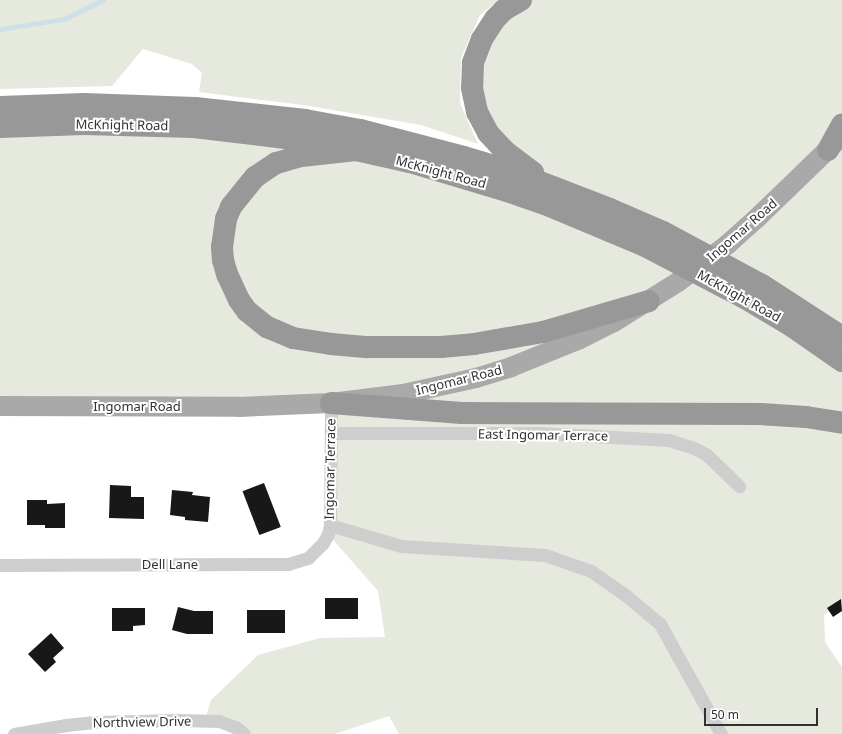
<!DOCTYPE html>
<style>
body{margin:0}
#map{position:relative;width:842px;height:734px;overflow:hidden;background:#fff;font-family:"Noto Sans",sans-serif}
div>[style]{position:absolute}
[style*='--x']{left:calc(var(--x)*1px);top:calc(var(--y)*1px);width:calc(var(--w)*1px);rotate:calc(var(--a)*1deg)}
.green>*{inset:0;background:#e5e9de}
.stream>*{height:4.5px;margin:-2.25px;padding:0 2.25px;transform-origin:2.25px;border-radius:2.25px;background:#cde0e7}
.building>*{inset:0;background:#181818;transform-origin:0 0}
.street>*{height:13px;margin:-6.5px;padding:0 6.5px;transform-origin:6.5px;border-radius:6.5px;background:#cecece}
.primary>*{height:20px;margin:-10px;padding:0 10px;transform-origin:10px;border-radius:10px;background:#a9a9a9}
.highway>*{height:22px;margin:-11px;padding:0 11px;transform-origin:11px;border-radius:11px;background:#989898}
.highway-bridge>*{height:22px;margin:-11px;padding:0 11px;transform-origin:11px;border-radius:11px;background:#989898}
span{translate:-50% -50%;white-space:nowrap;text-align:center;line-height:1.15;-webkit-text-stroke:4px #fff;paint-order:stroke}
.street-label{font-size:13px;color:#313131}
.scale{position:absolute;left:704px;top:708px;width:114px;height:18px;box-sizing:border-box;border:2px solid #313131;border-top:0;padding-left:5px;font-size:12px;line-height:14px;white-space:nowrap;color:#313131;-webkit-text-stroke:3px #fff;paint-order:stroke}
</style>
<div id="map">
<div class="green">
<i style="clip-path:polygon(0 0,499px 0,480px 15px,461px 58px,460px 103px,478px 144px,421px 125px,303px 105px,199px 92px,202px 73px,192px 64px,143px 49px,112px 86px,0 89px)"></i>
<i style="clip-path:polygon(521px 0,842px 0,842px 602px,824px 615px,825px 642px,842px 667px,842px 734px,399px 734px,389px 716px,335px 734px,244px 734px,205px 720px,211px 700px,258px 655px,320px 638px,385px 637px,378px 591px,328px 534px,331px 403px,0 406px,0 127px,139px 124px,557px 188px,497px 143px,473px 63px)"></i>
</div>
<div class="stream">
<i style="--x:0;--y:29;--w:65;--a:-8.9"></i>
<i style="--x:64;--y:19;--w:43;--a:-26"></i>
</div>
<div class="building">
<i style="left:264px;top:483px;width:47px;height:23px;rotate:69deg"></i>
<i style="clip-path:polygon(110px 485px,131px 486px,131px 497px,144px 497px,144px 519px,109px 518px)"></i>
<i style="clip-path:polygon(172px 490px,193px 492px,192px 495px,210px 497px,208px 522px,185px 520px,185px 517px,170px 515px)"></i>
<i style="clip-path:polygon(27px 500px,47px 500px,47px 504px,65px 503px,65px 528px,45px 528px,45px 525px,27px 525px)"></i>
<i style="left:358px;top:598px;width:21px;height:33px;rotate:90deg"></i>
<i style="clip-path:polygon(841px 599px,842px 611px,833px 617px,827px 608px)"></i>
<i style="clip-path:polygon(178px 607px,194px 611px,213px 611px,213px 634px,187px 634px,172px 630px)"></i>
<i style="clip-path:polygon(112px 608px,145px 608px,145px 625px,133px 626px,133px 631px,112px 631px)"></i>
<i style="left:247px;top:610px;width:38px;height:23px"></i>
<i style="clip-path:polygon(51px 633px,64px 648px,53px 658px,56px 662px,45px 672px,28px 654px)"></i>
</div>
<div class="street">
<i style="--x:331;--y:433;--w:208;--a:0"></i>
<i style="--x:539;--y:433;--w:130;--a:3.1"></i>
<i style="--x:669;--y:440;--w:28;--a:18"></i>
<i style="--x:696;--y:449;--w:13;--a:29"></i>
<i style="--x:707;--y:455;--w:45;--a:44.1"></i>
<i style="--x:330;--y:525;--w:74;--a:16.5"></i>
<i style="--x:401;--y:546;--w:144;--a:3.6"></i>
<i style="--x:545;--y:555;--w:49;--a:19.2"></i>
<i style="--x:591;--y:571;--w:39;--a:35"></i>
<i style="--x:623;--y:593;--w:48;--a:40"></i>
<i style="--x:660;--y:624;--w:126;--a:61"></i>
<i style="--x:0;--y:565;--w:288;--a:-0.2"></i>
<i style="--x:288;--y:564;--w:21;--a:-17"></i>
<i style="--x:308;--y:558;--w:21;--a:-45"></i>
<i style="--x:323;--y:543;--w:10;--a:-61"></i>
<i style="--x:328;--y:534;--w:9;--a:-77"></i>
<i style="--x:330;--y:525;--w:122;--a:-89.5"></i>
<i style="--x:14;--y:734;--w:53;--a:-9.8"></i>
<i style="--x:66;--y:725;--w:29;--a:-6"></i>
<i style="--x:95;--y:722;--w:82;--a:-1.4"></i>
<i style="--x:177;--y:720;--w:42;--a:1.4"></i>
<i style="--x:219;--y:721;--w:19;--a:21"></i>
<i style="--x:237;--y:728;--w:9;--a:41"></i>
</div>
<div class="primary">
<i style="--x:0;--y:406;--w:239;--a:0.2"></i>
<i style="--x:239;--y:407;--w:92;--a:-2.5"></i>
<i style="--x:331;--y:403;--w:73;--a:-7.1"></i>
<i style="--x:403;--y:394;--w:75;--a:-12.4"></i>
<i style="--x:476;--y:378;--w:37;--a:-17"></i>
<i style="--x:511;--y:367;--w:74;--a:-22.1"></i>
<i style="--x:580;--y:339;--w:38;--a:-27"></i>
<i style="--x:614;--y:322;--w:75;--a:-32"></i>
<i style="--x:678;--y:282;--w:63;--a:-37.2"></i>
<i style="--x:728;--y:244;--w:38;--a:-42"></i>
<i style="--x:756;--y:219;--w:117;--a:-44"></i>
</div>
<div class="highway">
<i style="--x:521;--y:0;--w:20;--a:150"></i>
<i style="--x:504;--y:10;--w:13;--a:135"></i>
<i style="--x:495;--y:19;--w:24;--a:123"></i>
<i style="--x:482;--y:39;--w:26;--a:111"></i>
<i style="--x:473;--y:63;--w:25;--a:92"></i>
<i style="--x:472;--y:88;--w:25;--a:78"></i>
<i style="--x:477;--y:112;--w:24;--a:62"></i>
<i style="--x:488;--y:133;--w:26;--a:47"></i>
<i style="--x:506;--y:152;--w:34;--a:37"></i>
<i style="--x:0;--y:107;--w:84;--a:-2"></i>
<i style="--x:84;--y:104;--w:111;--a:2.1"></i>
<i style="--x:195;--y:108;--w:111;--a:6.2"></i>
<i style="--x:305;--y:120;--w:56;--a:10.3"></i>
<i style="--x:360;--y:130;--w:107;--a:14.6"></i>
<i style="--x:464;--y:157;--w:52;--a:16.7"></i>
<i style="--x:514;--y:172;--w:103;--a:21.1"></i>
<i style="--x:610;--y:209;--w:58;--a:23.5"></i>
<i style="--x:0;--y:127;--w:84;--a:-2"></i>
<i style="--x:84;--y:124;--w:110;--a:1.6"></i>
<i style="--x:194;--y:127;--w:108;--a:6.9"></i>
<i style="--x:301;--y:140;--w:56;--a:10.3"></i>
<i style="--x:356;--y:150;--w:55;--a:12.5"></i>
<i style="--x:410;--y:162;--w:101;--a:16.6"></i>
<i style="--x:507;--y:191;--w:46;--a:19.2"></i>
<i style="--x:550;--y:206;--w:103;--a:22.8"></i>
<i style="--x:356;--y:150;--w:55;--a:173.8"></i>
<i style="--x:301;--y:156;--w:26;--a:164"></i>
<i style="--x:276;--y:163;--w:25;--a:146"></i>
<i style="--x:255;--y:177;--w:38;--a:129"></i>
<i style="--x:231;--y:207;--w:13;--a:113"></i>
<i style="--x:226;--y:219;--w:28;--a:98"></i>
<i style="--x:222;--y:247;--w:13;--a:86"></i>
<i style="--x:223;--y:260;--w:15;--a:74"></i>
<i style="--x:227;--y:274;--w:29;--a:65"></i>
<i style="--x:239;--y:300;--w:14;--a:54"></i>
<i style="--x:247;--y:311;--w:26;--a:39"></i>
<i style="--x:267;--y:327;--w:28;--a:23"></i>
<i style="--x:293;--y:338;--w:38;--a:9"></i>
<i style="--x:331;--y:344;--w:37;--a:5"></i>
<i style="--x:368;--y:347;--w:73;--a:0"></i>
<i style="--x:441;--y:347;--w:33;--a:-5"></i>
<i style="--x:474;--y:344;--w:70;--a:-9.9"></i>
<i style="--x:543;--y:332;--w:110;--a:-16.3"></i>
<i style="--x:828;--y:150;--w:29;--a:-61"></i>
<i style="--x:762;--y:285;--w:95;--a:33"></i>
<i style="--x:745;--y:298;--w:56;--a:31.1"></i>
<i style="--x:793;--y:327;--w:60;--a:34.8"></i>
<i style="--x:331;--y:403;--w:131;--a:4.4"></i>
<i style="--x:462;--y:413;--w:298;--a:0.2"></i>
<i style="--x:760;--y:414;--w:46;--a:3.7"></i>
<i style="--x:806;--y:417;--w:36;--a:9"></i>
</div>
<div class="highway-bridge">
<i style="--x:663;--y:232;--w:112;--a:28.2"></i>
<i style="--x:645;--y:246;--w:113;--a:27.5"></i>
</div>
<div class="street-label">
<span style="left:122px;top:125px;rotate:1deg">McKnight Road</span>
<span style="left:441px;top:172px;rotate:15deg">McKnight Road</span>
<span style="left:742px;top:230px;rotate:-41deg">Ingomar Road</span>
<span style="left:739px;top:296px;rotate:29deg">McKnight Road</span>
<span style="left:459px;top:380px;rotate:-14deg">Ingomar Road</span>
<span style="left:137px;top:406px">Ingomar Road</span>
<span style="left:543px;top:435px;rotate:1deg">East Ingomar Terrace</span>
<span style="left:330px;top:469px;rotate:-89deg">Ingomar Terrace</span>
<span style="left:170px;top:564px">Dell Lane</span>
<span style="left:142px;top:722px;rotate:-1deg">Northview Drive</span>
</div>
<div class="scale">50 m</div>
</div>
